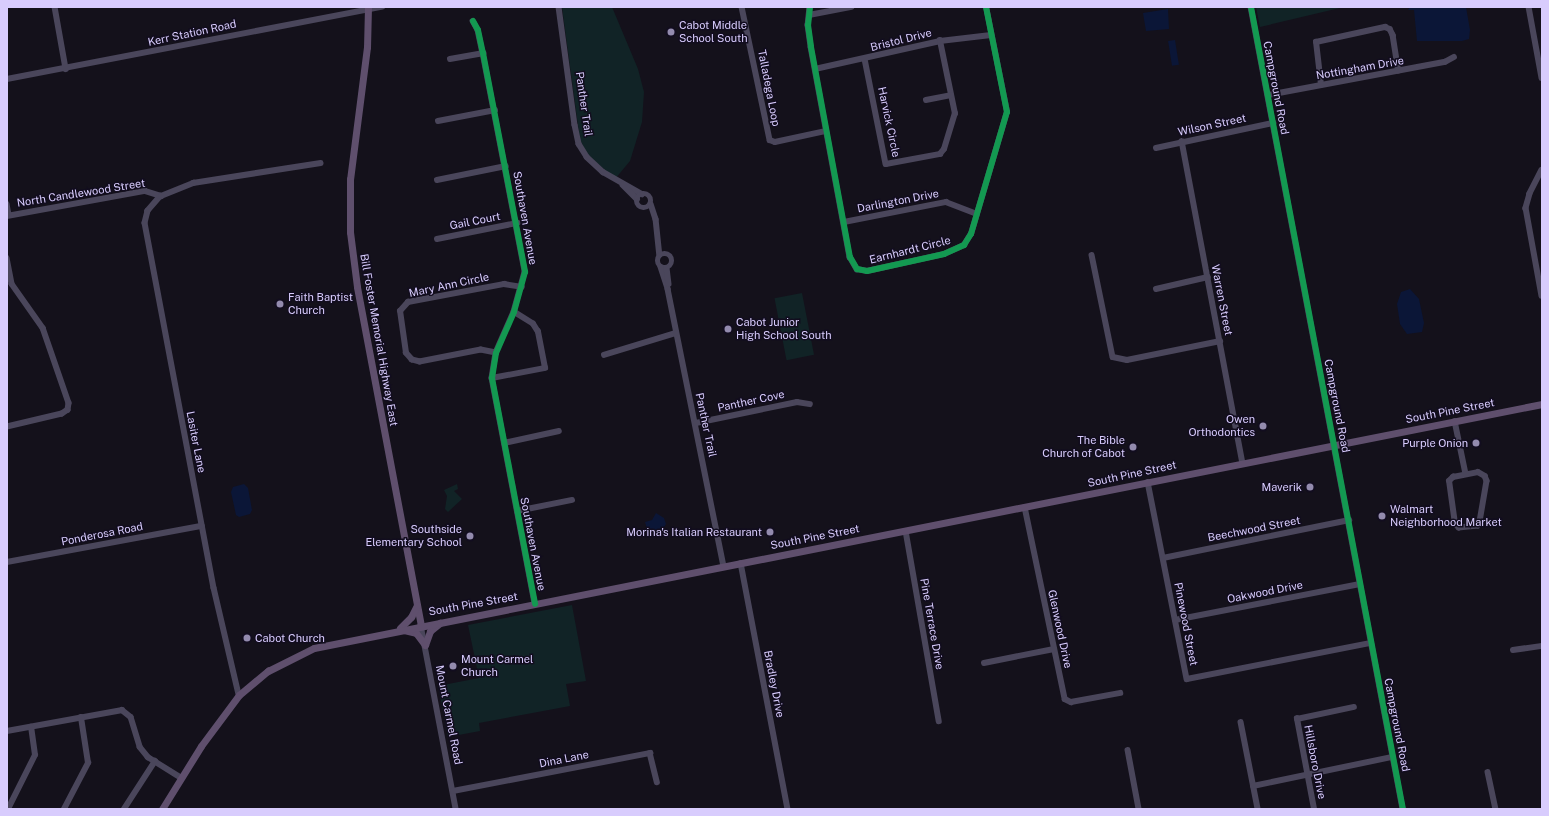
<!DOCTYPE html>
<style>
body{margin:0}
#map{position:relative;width:1549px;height:816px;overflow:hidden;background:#14111b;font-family:"Public Sans",sans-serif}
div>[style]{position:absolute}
.green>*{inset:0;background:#112326;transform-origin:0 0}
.water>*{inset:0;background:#0b1637;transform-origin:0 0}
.minor>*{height:5.5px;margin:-2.75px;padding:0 2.75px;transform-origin:2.75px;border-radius:2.75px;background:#4a465b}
.minor>.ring{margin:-2.75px;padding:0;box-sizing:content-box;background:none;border:5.5px solid #4a465b;border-radius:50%}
.major>*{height:7px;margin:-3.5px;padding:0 3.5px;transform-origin:3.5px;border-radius:3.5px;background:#5f4f6d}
.cycleway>*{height:6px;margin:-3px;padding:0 3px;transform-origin:3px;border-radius:3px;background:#139951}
.dots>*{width:11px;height:11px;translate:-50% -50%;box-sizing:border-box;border:2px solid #120d1f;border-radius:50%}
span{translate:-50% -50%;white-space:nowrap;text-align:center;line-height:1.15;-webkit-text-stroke:3px #120d1f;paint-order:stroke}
.poi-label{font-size:11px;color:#d8ccfd}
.left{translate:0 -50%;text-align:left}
.right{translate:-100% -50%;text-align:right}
.street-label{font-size:11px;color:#d8ccfd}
.frame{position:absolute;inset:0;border:8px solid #d8ccfd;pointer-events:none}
</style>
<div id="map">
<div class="green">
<div style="clip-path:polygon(562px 7px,612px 7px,638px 69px,644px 92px,642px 122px,630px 161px,615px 179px,587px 154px,580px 140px)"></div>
<div style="clip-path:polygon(1256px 7px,1344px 7px,1260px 27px)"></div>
<div style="left:802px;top:293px;width:63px;height:28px;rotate:79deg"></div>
<div style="clip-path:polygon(457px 484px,458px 489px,454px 491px,462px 499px,448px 512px,445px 509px,447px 496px,444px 490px)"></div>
<div style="clip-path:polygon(572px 605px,586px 681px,566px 684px,570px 706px,479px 723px,480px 731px,448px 737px,438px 686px,479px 678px,468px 625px)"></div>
</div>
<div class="water">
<div style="clip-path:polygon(1410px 7px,1466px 7px,1470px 30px,1469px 39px,1462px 41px,1417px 41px,1414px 10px,1408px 10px)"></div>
<div style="clip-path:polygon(1168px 9px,1169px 29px,1146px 31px,1143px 13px)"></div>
<div style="left:1175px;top:40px;width:25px;height:7px;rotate:81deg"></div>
<div style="clip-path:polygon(1410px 289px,1419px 299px,1424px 323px,1422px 332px,1407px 334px,1400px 324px,1397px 304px,1401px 292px)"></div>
<div style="clip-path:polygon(244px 484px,248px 488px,252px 510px,250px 514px,239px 517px,236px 515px,231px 492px,233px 487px)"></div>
<div style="clip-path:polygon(656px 513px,664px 518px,666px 524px,660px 533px,654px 534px,648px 532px,645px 522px,652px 520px)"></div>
</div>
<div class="minor">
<div style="left:55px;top:7px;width:63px;rotate:79.9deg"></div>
<div style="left:559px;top:7px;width:119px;rotate:82.3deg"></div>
<div style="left:575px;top:125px;width:19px;rotate:78deg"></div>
<div style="left:579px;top:144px;width:15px;rotate:58deg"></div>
<div style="left:587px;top:157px;width:22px;rotate:43deg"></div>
<div style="left:603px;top:172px;width:45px;rotate:29.4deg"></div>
<div style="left:742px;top:7px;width:136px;rotate:78.1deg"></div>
<div style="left:770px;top:140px;width:5px;rotate:22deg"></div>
<div style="left:775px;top:142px;width:52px;rotate:-12.2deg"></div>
<div style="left:810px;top:7px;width:18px;rotate:96deg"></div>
<div style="left:808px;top:25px;width:22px;rotate:82deg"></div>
<div style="left:811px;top:47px;width:214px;rotate:79.5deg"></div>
<div style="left:850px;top:257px;width:14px;rotate:60deg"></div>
<div style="left:857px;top:269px;width:10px;rotate:11deg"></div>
<div style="left:867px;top:271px;width:79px;rotate:-12.4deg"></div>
<div style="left:944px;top:254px;width:22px;rotate:-24deg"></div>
<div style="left:964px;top:245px;width:13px;rotate:-58deg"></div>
<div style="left:971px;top:234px;width:127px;rotate:-73.6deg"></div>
<div style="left:1007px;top:112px;width:107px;rotate:-101.3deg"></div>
<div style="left:1251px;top:7px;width:816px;rotate:79.27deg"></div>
<div style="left:1529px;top:7px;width:72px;rotate:79.6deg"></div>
<div style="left:809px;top:15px;width:43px;rotate:-10.8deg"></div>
<div style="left:473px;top:21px;width:10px;rotate:61deg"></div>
<div style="left:478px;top:30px;width:24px;rotate:78deg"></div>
<div style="left:483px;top:53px;width:223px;rotate:79.1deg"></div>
<div style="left:525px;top:272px;width:41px;rotate:105.4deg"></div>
<div style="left:514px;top:312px;width:45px;rotate:113.7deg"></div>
<div style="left:496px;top:353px;width:25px;rotate:99deg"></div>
<div style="left:492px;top:378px;width:230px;rotate:79.2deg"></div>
<div style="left:450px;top:59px;width:34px;rotate:-10deg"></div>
<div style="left:865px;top:59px;width:107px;rotate:78.7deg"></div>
<div style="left:886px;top:164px;width:55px;rotate:-10.5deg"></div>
<div style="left:940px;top:154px;width:6px;rotate:-51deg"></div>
<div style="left:944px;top:149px;width:37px;rotate:-73deg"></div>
<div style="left:955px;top:114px;width:75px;rotate:-101.6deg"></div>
<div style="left:815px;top:69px;width:128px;rotate:-12.6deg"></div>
<div style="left:940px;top:41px;width:51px;rotate:-6.7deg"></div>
<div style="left:7px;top:79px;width:382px;rotate:-10.9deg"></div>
<div style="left:1321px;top:85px;width:43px;rotate:-96.6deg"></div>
<div style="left:1316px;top:42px;width:71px;rotate:-12.3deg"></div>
<div style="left:1385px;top:27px;width:5px;rotate:22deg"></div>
<div style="left:1390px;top:29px;width:7px;rotate:63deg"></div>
<div style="left:1393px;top:35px;width:36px;rotate:81deg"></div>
<div style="left:1268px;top:95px;width:180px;rotate:-10.6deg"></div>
<div style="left:1445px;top:62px;width:10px;rotate:-29deg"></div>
<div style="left:926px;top:100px;width:25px;rotate:-11deg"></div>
<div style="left:438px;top:121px;width:58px;rotate:-10.9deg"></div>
<div style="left:1182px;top:141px;width:328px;rotate:79.3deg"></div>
<div style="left:1156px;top:148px;width:120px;rotate:-12.1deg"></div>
<div style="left:1542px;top:170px;width:27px;rotate:117deg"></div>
<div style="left:1530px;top:194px;width:15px;rotate:106deg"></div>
<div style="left:1526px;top:208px;width:89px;rotate:79.7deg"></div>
<div style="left:437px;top:180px;width:70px;rotate:-11.5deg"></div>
<div style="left:623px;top:185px;width:20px;rotate:45deg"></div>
<div class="ring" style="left:637px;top:194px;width:8.5px;height:8.5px"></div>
<div style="left:161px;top:196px;width:20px;rotate:131deg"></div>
<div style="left:148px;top:211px;width:12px;rotate:104deg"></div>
<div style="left:145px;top:223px;width:371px;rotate:79.3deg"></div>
<div style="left:214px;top:588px;width:110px;rotate:76.8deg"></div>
<div style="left:7px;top:204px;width:11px;rotate:80deg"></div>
<div style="left:651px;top:204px;width:16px;rotate:72deg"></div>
<div style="left:656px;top:219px;width:36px;rotate:84deg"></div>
<div style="left:7px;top:216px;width:140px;rotate:-10.3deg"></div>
<div style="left:145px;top:191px;width:17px;rotate:17deg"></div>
<div style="left:161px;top:196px;width:35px;rotate:-22deg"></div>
<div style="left:193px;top:183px;width:129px;rotate:-8.9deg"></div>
<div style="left:844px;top:222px;width:104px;rotate:-11.1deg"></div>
<div style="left:946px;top:202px;width:33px;rotate:21deg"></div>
<div style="left:437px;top:239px;width:82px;rotate:-11.3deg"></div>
<div class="ring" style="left:658px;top:254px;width:8.5px;height:8.5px"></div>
<div style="left:1092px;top:255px;width:104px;rotate:78.4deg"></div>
<div style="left:1113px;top:357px;width:14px;rotate:12deg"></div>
<div style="left:1127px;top:360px;width:95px;rotate:-11.5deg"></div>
<div style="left:7px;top:258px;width:26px;rotate:79deg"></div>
<div style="left:12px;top:284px;width:54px;rotate:54.8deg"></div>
<div style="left:43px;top:328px;width:79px;rotate:70.9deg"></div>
<div style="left:69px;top:403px;width:7px;rotate:98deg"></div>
<div style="left:68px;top:410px;width:7px;rotate:146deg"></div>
<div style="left:62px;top:414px;width:57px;rotate:166.7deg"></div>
<div style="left:661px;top:267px;width:23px;rotate:72deg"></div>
<div style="left:668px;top:289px;width:283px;rotate:78.6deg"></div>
<div style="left:667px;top:268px;width:16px;rotate:83deg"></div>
<div style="left:1156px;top:289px;width:53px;rotate:-13deg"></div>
<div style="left:496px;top:353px;width:15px;rotate:-169deg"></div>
<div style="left:481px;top:350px;width:62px;rotate:168.9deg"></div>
<div style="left:420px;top:362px;width:8px;rotate:-166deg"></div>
<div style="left:412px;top:360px;width:9px;rotate:-131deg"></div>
<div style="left:406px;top:353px;width:42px;rotate:-98.1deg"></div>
<div style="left:400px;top:311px;width:12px;rotate:-48deg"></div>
<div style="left:408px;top:302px;width:98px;rotate:-10.6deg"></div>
<div style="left:504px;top:284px;width:18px;rotate:9deg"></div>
<div style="left:604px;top:355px;width:75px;rotate:-17deg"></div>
<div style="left:492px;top:378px;width:54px;rotate:-10.7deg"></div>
<div style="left:545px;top:368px;width:37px;rotate:-101deg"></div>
<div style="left:538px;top:332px;width:9px;rotate:-122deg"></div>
<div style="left:533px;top:324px;width:22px;rotate:-148deg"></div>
<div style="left:1455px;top:421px;width:54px;rotate:78.3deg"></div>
<div style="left:696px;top:423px;width:103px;rotate:-11.7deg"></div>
<div style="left:797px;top:402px;width:13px;rotate:9deg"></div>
<div style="left:504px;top:443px;width:56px;rotate:-12.3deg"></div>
<div style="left:1478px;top:472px;width:8px;rotate:30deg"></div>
<div style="left:1485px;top:476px;width:5px;rotate:68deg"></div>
<div style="left:1487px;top:481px;width:42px;rotate:99.7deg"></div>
<div style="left:1480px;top:522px;width:4px;rotate:117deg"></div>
<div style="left:1478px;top:526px;width:19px;rotate:174deg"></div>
<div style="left:1459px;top:528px;width:6px;rotate:-135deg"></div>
<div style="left:1455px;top:524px;width:43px;rotate:-97.9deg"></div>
<div style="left:1449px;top:481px;width:6px;rotate:-45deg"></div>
<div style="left:1453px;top:477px;width:25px;rotate:-11deg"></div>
<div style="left:1148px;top:482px;width:201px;rotate:78.8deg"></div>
<div style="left:1187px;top:679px;width:187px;rotate:-11.1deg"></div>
<div style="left:1025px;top:507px;width:196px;rotate:78.2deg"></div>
<div style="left:1065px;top:699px;width:7px;rotate:27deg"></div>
<div style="left:1071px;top:702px;width:50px;rotate:-10.4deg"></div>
<div style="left:517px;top:511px;width:56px;rotate:-11.3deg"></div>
<div style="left:906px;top:531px;width:193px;rotate:80.1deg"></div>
<div style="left:1163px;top:558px;width:190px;rotate:-11.5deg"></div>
<div style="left:7px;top:562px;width:198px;rotate:-10.5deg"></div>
<div style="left:741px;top:563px;width:250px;rotate:79.2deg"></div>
<div style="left:1175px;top:620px;width:188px;rotate:-11deg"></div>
<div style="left:421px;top:625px;width:187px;rotate:79.2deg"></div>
<div style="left:1513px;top:650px;width:29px;rotate:-8deg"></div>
<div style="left:984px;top:663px;width:71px;rotate:-11.3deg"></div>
<div style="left:1241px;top:722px;width:89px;rotate:78.9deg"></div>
<div style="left:7px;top:731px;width:117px;rotate:-10.3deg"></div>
<div style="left:122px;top:710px;width:11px;rotate:38deg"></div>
<div style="left:131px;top:717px;width:31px;rotate:73deg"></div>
<div style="left:140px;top:747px;width:13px;rotate:51deg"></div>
<div style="left:148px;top:757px;width:39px;rotate:32deg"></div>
<div style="left:1128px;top:750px;width:60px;rotate:79.4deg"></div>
<div style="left:1488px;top:772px;width:38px;rotate:78deg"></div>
<div style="left:1253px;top:786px;width:142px;rotate:-11.8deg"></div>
<div style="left:453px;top:791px;width:201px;rotate:-10.9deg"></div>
<div style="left:650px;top:753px;width:30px;rotate:76deg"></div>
<div style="left:8px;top:809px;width:60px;rotate:-63.4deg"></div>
<div style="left:35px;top:755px;width:28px;rotate:-98deg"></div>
<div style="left:64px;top:809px;width:52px;rotate:-62.4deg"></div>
<div style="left:88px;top:763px;width:46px;rotate:-98.8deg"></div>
<div style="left:124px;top:809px;width:57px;rotate:-57.1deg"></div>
<div style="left:1314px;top:809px;width:92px;rotate:-100.7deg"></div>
<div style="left:1297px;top:719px;width:58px;rotate:-11.9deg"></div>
</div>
<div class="major">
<div style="left:368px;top:7px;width:40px;rotate:91.4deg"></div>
<div style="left:367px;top:47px;width:133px;rotate:97.3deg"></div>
<div style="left:350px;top:179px;width:53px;rotate:90deg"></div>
<div style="left:350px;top:232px;width:55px;rotate:82.7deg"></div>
<div style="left:357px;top:287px;width:344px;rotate:79.3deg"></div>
<div style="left:400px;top:628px;width:16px;rotate:-45deg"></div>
<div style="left:411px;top:617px;width:13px;rotate:-63deg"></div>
<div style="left:404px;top:630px;width:12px;rotate:14deg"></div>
<div style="left:416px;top:633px;width:15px;rotate:53deg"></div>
<div style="left:425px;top:645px;width:15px;rotate:-70deg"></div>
<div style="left:430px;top:631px;width:13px;rotate:-39deg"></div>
<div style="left:162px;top:809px;width:74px;rotate:-58.2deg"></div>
<div style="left:201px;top:746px;width:64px;rotate:-53.3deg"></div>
<div style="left:239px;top:695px;width:38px;rotate:-40deg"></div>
<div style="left:268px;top:671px;width:51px;rotate:-26.6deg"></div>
<div style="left:314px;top:648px;width:1252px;rotate:-11.24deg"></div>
</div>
<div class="cycleway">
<div style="left:810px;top:7px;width:18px;rotate:96deg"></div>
<div style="left:808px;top:25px;width:22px;rotate:82deg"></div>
<div style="left:811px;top:47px;width:214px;rotate:79.5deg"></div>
<div style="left:850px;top:257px;width:14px;rotate:60deg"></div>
<div style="left:857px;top:269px;width:10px;rotate:11deg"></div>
<div style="left:867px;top:271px;width:79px;rotate:-12.4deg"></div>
<div style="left:944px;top:254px;width:22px;rotate:-24deg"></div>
<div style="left:964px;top:245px;width:13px;rotate:-58deg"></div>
<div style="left:971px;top:234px;width:127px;rotate:-73.6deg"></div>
<div style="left:1007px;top:112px;width:107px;rotate:-101.3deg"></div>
<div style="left:1251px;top:7px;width:816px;rotate:79.27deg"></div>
<div style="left:473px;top:21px;width:10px;rotate:61deg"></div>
<div style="left:478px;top:30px;width:24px;rotate:78deg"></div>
<div style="left:483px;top:53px;width:223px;rotate:79.1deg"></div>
<div style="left:525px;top:272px;width:41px;rotate:105.4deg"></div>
<div style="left:514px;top:312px;width:45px;rotate:113.7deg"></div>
<div style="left:496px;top:353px;width:25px;rotate:99deg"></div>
<div style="left:492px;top:378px;width:230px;rotate:79.2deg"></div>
</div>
<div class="dots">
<div style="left:671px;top:32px;background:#938bae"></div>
<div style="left:280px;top:304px;background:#938bae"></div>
<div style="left:728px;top:329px;background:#938bae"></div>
<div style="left:1263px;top:426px;background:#938bae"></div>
<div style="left:1476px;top:443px;background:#938bae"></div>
<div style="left:1133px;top:447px;background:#938bae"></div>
<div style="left:1310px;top:487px;background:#938bae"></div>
<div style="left:1382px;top:516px;background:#938bae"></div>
<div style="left:770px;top:532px;background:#938bae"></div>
<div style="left:470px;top:536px;background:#938bae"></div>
<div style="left:247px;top:638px;background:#938bae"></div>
<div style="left:453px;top:666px;background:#938bae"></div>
</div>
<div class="poi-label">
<span class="left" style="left:679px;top:32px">Cabot Middle<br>School South</span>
<span class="left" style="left:288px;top:304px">Faith Baptist<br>Church</span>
<span class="left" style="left:736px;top:329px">Cabot Junior<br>High School South</span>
<span class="right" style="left:1255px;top:426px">Owen<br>Orthodontics</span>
<span class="right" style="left:1125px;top:447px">The Bible<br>Church of Cabot</span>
<span class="right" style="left:1468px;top:443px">Purple Onion</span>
<span class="right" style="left:1302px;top:487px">Maverik</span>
<span class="left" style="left:1390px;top:516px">Walmart<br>Neighborhood Market</span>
<span class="right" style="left:462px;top:536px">Southside<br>Elementary School</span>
<span class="right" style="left:762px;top:532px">Morina's Italian Restaurant</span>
<span class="left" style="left:255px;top:638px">Cabot Church</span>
<span class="left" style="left:461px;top:666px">Mount Carmel<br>Church</span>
</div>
<div class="street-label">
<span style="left:192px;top:33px;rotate:-12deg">Kerr Station Road</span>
<span style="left:901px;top:40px;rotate:-14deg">Bristol Drive</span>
<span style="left:1360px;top:68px;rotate:-10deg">Nottingham Drive</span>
<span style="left:769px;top:88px;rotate:79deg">Talladega Loop</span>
<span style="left:1276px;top:88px;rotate:79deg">Campground Road</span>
<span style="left:584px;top:104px;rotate:82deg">Panther Trail</span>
<span style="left:889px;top:122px;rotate:78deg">Harvick Circle</span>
<span style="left:1212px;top:125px;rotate:-12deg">Wilson Street</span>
<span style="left:81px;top:193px;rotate:-9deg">North Candlewood Street</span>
<span style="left:898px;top:201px;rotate:-11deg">Darlington Drive</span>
<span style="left:525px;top:218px;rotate:80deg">Southaven Avenue</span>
<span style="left:475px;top:221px;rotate:-11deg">Gail Court</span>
<span style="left:910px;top:250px;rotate:-14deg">Earnhardt Circle</span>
<span style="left:449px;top:285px;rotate:-12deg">Mary Ann Circle</span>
<span style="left:1222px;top:300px;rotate:79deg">Warren Street</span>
<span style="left:379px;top:340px;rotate:80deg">Bill Foster Memorial Highway East</span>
<span style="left:751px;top:401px;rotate:-12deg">Panther Cove</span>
<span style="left:1337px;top:406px;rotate:79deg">Campground Road</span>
<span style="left:1450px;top:411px;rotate:-11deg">South Pine Street</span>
<span style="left:706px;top:425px;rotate:78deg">Panther Trail</span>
<span style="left:196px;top:442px;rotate:79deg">Lasiter Lane</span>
<span style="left:1132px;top:474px;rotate:-12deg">South Pine Street</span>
<span style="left:1254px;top:529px;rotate:-11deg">Beechwood Street</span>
<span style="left:102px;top:534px;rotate:-11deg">Ponderosa Road</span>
<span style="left:815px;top:537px;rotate:-11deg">South Pine Street</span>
<span style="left:533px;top:544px;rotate:79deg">Southaven Avenue</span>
<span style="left:1265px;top:592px;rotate:-11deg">Oakwood Drive</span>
<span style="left:473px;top:604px;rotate:-10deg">South Pine Street</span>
<span style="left:932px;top:624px;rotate:80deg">Pine Terrace Drive</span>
<span style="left:1186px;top:624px;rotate:79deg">Pinewood Street</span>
<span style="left:1060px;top:629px;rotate:78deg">Glenwood Drive</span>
<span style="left:774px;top:684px;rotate:79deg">Bradley Drive</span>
<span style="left:449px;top:715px;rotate:79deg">Mount Carmel Road</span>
<span style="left:1397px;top:725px;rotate:79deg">Campground Road</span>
<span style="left:564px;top:759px;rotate:-11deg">Dina Lane</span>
<span style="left:1315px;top:762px;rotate:79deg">Hillsboro Drive</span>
</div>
<div class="frame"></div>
</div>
